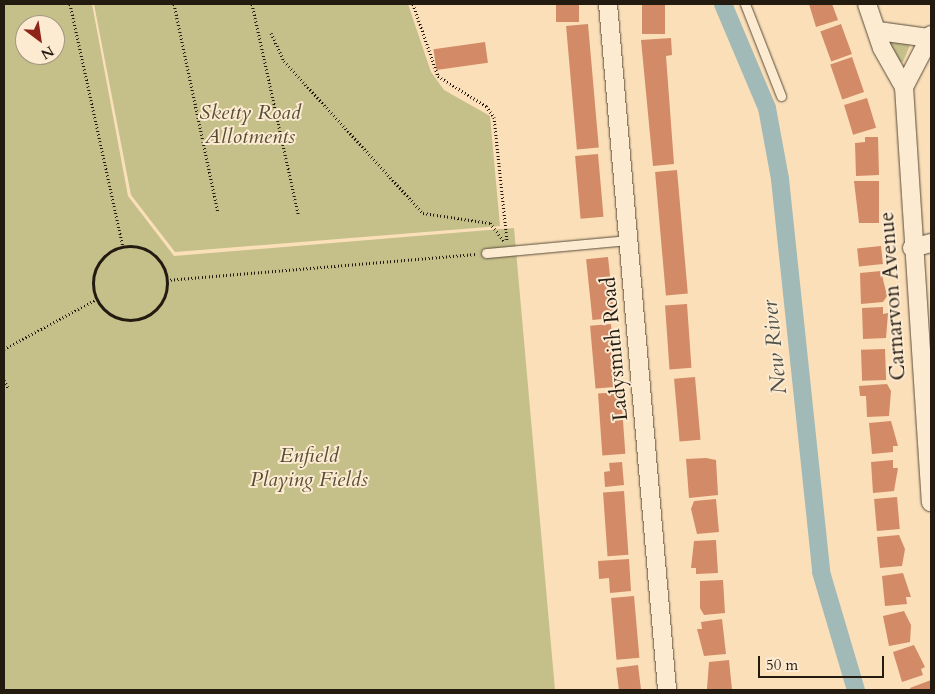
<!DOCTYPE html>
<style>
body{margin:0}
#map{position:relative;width:935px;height:694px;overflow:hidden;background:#fadfb8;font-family:Cardo,serif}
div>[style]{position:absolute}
.green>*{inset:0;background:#c5c08a}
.canal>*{height:18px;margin:-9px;padding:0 9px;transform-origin:9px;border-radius:9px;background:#a1bab7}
.building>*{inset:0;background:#d38a66;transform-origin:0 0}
.path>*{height:3px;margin-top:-1.5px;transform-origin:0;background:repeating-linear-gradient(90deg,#231a10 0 1px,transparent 0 3.5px)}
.path>.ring{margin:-1.5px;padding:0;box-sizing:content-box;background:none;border:3px solid #231a10;border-radius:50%}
.roads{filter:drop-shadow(0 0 1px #594b3a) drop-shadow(0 0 1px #594b3a)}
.lane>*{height:9px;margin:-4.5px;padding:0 4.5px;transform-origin:4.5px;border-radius:4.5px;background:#fcead1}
.street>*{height:18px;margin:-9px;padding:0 9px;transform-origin:9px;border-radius:9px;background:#fcead1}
span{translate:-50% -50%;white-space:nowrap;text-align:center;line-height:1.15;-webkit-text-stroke:4px #fcead1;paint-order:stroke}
.park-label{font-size:21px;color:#544c35;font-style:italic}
.street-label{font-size:21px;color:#231a10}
.water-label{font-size:22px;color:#4f524a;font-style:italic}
.frame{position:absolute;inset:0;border:5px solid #231a10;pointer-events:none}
.north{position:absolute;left:15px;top:15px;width:50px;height:50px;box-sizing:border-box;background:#fcead1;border:1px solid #a59784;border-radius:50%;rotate:149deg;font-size:14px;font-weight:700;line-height:20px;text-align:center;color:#231a10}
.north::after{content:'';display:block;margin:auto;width:18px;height:22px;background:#8f2418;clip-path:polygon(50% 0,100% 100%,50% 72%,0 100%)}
.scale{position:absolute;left:758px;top:656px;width:126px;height:22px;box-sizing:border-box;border:2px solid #231a10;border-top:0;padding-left:6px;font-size:15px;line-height:18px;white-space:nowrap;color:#231a10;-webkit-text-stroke:4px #fcead1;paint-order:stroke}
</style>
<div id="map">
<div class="green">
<div style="clip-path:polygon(evenodd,4px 4px,92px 4px,128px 196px,174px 256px,514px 228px,555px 690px,4px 690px,4px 4px,25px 25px,55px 25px,55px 55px,25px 55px,25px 25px)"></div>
<div style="clip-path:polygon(94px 4px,408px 4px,431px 72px,444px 90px,490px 116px,500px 226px,175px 252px,131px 195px)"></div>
<div style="clip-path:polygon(891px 41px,910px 45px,903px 62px,899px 63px,888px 45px)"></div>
</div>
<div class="canal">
<div style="left:723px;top:4px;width:113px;rotate:67.1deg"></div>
<div style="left:767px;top:108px;width:72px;rotate:79.6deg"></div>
<div style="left:780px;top:179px;width:395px;rotate:84deg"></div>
<div style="left:821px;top:572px;width:123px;rotate:73.5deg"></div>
</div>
<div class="building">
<div style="left:556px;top:4px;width:23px;height:18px"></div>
<div style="left:642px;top:4px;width:23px;height:30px"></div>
<div style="clip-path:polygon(809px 4px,832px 4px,838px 20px,816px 27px)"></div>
<div style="left:588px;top:24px;width:124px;height:22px;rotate:85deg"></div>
<div style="left:841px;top:24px;width:32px;height:22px;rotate:70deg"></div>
<div style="clip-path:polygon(671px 38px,672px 55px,666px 56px,674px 164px,653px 166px,641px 40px)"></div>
<div style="left:485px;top:42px;width:21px;height:52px;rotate:82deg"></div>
<div style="left:852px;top:57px;width:37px;height:23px;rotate:71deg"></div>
<div style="left:867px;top:98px;width:31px;height:24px;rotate:73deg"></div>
<div style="clip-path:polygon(865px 137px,878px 137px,879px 175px,856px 176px,855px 143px,865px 142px)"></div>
<div style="left:598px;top:154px;width:63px;height:23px;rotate:85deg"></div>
<div style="left:677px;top:170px;width:124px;height:22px;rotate:85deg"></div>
<div style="clip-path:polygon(854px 181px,879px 181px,879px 223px,859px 223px)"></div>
<div style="left:881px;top:246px;width:18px;height:24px;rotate:84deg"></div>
<div style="left:608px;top:257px;width:61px;height:22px;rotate:84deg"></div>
<div style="clip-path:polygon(881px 271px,887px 296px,883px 302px,861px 304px,860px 273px)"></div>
<div style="left:687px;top:304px;width:64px;height:22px;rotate:86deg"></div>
<div style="clip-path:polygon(883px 307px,883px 314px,888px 313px,886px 338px,863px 339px,862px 308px)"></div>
<div style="left:611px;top:324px;width:63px;height:21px;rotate:85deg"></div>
<div style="left:885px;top:349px;width:31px;height:24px;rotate:88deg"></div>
<div style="left:695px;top:377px;width:63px;height:21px;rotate:85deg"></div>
<div style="clip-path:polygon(887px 384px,891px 391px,889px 416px,867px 417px,866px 396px,860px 396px,859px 386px)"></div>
<div style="left:621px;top:392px;width:62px;height:23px;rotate:86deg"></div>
<div style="clip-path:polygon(891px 421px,898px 446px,893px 446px,893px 452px,872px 454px,869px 423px)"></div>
<div style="clip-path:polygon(706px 458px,716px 460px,718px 495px,689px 498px,686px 459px)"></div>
<div style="clip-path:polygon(893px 460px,893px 468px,898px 468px,894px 491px,873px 493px,871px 462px)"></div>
<div style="clip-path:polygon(622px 462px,624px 485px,605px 487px,604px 472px,610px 471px,609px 463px)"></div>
<div style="left:624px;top:491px;width:64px;height:21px;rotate:86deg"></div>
<div style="left:897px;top:497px;width:32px;height:23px;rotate:85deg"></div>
<div style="clip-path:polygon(716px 499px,719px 532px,697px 534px,691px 509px,694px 501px)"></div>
<div style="clip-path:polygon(899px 535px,905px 549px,902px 566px,880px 568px,877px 537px)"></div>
<div style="clip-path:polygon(716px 540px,718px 573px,696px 574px,696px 568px,691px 568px,694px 541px)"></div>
<div style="clip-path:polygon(629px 559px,631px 591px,610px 593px,609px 578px,599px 579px,598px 561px)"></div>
<div style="clip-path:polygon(903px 573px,911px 597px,906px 597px,907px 604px,885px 606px,882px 576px)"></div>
<div style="clip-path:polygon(723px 580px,725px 613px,704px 615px,700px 608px,700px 581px)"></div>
<div style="left:634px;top:596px;width:62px;height:23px;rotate:85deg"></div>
<div style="clip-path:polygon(904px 611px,911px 625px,910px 642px,889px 646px,883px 616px)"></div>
<div style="clip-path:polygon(722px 619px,726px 654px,704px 656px,697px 629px,702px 629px,701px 622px)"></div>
<div style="clip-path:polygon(914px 645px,925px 667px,921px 669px,923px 675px,902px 682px,893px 652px)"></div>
<div style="clip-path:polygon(729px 660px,732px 690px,707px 689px,709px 662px)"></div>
<div style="left:638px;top:665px;width:25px;height:22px;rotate:83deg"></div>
<div style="clip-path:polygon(931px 680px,931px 690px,911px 690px,910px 688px)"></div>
</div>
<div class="path">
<div style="left:70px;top:4px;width:249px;rotate:77.7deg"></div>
<div style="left:174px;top:4px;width:213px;rotate:78.1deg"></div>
<div style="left:252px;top:4px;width:215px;rotate:77.6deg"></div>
<div style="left:413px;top:4px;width:76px;rotate:70.9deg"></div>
<div style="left:438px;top:76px;width:57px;rotate:32deg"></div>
<div style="left:486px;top:106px;width:14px;rotate:54deg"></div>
<div style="left:494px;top:117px;width:124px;rotate:84deg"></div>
<div style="left:271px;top:33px;width:31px;rotate:65deg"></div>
<div style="left:284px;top:61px;width:206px;rotate:47.6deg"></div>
<div style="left:423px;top:213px;width:68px;rotate:8.5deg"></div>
<div style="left:490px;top:223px;width:23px;rotate:52deg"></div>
<div class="ring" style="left:93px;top:246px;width:71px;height:71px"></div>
<div style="left:167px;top:280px;width:310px;rotate:-4.8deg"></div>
<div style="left:4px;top:349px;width:106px;rotate:-28.3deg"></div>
<div style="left:4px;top:380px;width:9px;rotate:63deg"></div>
</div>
<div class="roads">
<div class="lane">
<div style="left:745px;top:4px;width:99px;rotate:68.6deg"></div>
<div style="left:486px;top:253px;width:144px;rotate:-5.2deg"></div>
</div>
<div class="street">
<div style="left:608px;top:4px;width:689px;rotate:85.08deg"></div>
<div style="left:867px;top:4px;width:46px;rotate:71.2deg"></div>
<div style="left:882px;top:48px;width:45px;rotate:60.6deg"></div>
<div style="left:878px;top:31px;width:51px;rotate:7.8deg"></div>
<div style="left:931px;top:35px;width:59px;rotate:117.4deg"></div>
<div style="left:904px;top:87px;width:416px;rotate:86.3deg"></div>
<div style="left:912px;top:248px;width:20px;rotate:-15deg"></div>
</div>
</div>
<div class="park-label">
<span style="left:250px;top:125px">Sketty Road<br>Allotments</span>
<span style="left:309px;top:468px">Enfield<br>Playing Fields</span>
</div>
<div class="street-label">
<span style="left:893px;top:296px;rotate:-94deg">Carnarvon Avenue</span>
<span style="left:615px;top:349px;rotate:-95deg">Ladysmith Road</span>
</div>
<div class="water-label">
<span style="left:775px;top:347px;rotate:-96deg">New River</span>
</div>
<div class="frame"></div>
<div class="north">N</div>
<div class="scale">50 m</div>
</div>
